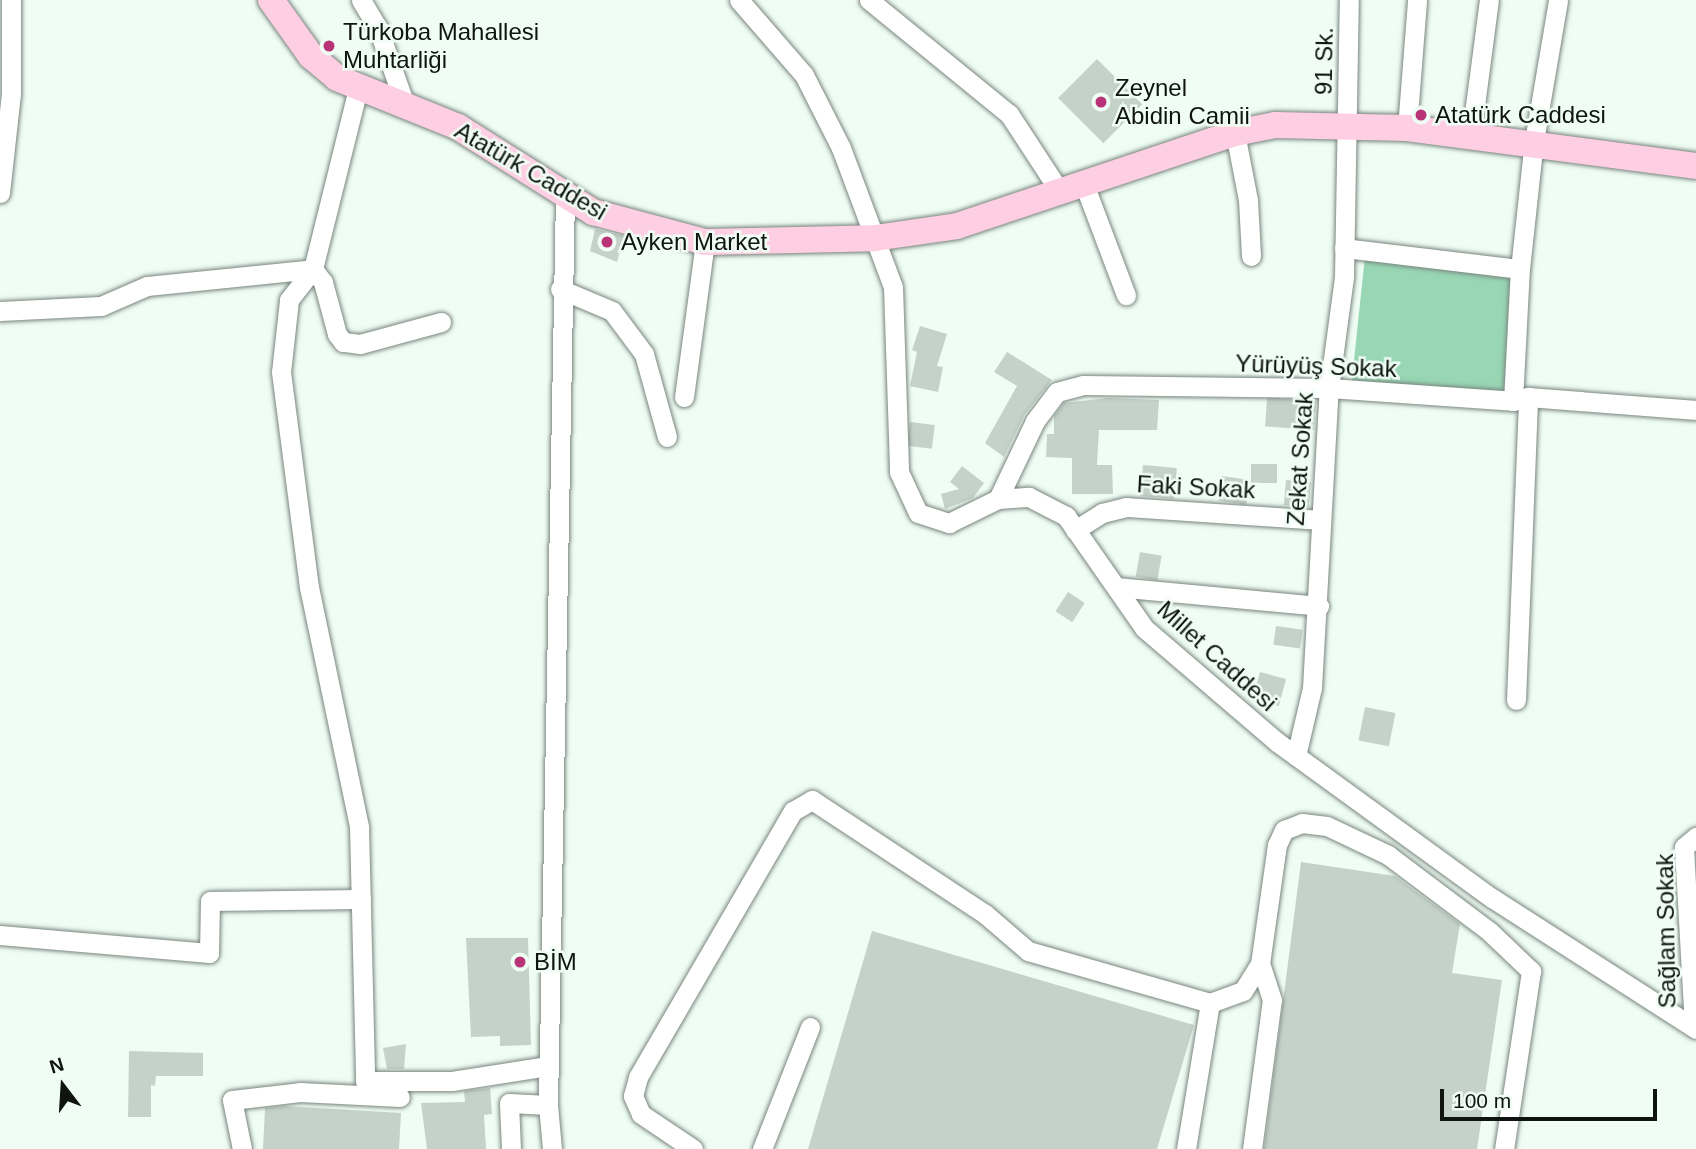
<!DOCTYPE html>
<meta charset="utf-8">
<style>
body{margin:0}
#map{position:relative;width:1696px;height:1149px;overflow:hidden;background:#effdf5;font-family:Helvetica,sans-serif}
div>[style]{position:absolute}
.green>*{inset:0;background:#98d6b4;transform-origin:0 0}
.building>*{inset:0;background:#c5d2ca;transform-origin:0 0}
.roads{filter:drop-shadow(0 0 2px #79857e) drop-shadow(0 0 2px #79857e)}
.minor>*{height:19px;margin:-9.5px;padding:0 9.5px;transform-origin:9.5px;border-radius:9.5px;background:#fff}
.major>*{height:26px;margin:-13px;padding:0 13px;transform-origin:13px;border-radius:13px;background:#fecee2}
.dots>*{width:19px;height:19px;translate:-50% -50%;box-sizing:border-box;border:4px solid #effdf5;border-radius:50%}
span{translate:-50% -50%;white-space:nowrap;text-align:center;line-height:1.15;-webkit-text-stroke:5px #effdf5;paint-order:stroke}
.poi-label{font-size:24px;color:#0f1411}
.left{translate:0 -50%;text-align:left}
.street-label{font-size:24px;color:#0f1411}
.north{position:absolute;left:28px;top:1051px;width:70px;height:70px;-webkit-text-stroke:5px #effdf5;paint-order:stroke;rotate:343deg;font-size:19px;font-weight:700;line-height:28px;text-align:center;color:#0f1411}
.north::after{content:'';display:block;margin:auto;width:24px;height:32px;background:#0f1411;clip-path:polygon(50% 0,100% 100%,50% 72%,0 100%)}
.scale{position:absolute;left:1440px;top:1089px;width:217px;height:32px;box-sizing:border-box;border:4px solid #0f1411;border-top:0;padding-left:9px;font-size:21px;line-height:24px;white-space:nowrap;color:#0f1411;-webkit-text-stroke:5px #effdf5;paint-order:stroke}
</style>
<div id="map">
<div class="green">
<div style="left:1365px;top:256px;width:153px;height:127px;rotate:6deg"></div>
</div>
<div class="building">
<div style="left:1097px;top:59px;width:64px;height:55px;rotate:45deg"></div>
<div style="clip-path:polygon(595px 229px,624px 236px,617px 262px,590px 251px)"></div>
<div style="clip-path:polygon(920px 326px,947px 334px,937px 366px,943px 367px,938px 392px,910px 386px,917px 352px,912px 350px)"></div>
<div style="clip-path:polygon(1007px 352px,1052px 380px,1025px 414px,1004px 457px,985px 443px,1017px 386px,994px 372px)"></div>
<div style="clip-path:polygon(1108px 398px,1159px 400px,1157px 430px,1099px 430px,1097px 465px,1112px 465px,1113px 494px,1072px 494px,1072px 458px,1046px 457px,1047px 434px,1054px 434px,1054px 416px,1064px 403px)"></div>
<div style="left:1316px;top:401px;width:29px;height:49px;rotate:94deg"></div>
<div style="left:910px;top:422px;width:25px;height:24px;rotate:7deg"></div>
<div style="left:1277px;top:464px;width:19px;height:26px;rotate:90deg"></div>
<div style="left:1143px;top:465px;width:34px;height:31px;rotate:5deg"></div>
<div style="clip-path:polygon(962px 466px,984px 483px,973px 498px,945px 509px,941px 494px,959px 489px,950px 482px)"></div>
<div style="left:1222px;top:476px;width:28px;height:25px;rotate:8deg"></div>
<div style="left:1286px;top:480px;width:25px;height:25px;rotate:5deg"></div>
<div style="left:1140px;top:552px;width:22px;height:25px;rotate:10deg"></div>
<div style="left:1068px;top:592px;width:20px;height:23px;rotate:33deg"></div>
<div style="left:1276px;top:626px;width:27px;height:19px;rotate:8deg"></div>
<div style="left:1260px;top:672px;width:27px;height:28px;rotate:15deg"></div>
<div style="left:1365px;top:707px;width:31px;height:34px;rotate:11deg"></div>
<div style="clip-path:polygon(1301px 862px,1395px 876px,1460px 924px,1452px 973px,1502px 980px,1477px 1149px,1264px 1149px)"></div>
<div style="clip-path:polygon(872px 931px,1194px 1025px,1157px 1149px,808px 1149px)"></div>
<div style="clip-path:polygon(466px 938px,528px 938px,531px 1045px,500px 1046px,500px 1036px,471px 1037px)"></div>
<div style="clip-path:polygon(406px 1044px,404px 1069px,387px 1069px,383px 1048px)"></div>
<div style="clip-path:polygon(129px 1051px,203px 1053px,203px 1076px,156px 1076px,155px 1086px,151px 1085px,151px 1117px,128px 1117px)"></div>
<div style="clip-path:polygon(490px 1088px,492px 1114px,484px 1115px,486px 1149px,427px 1149px,421px 1103px,465px 1102px,464px 1091px)"></div>
<div style="clip-path:polygon(284px 1106px,401px 1113px,399px 1149px,263px 1149px,265px 1108px)"></div>
</div>
<div class="roads">
<div class="minor">
<div style="left:361px;top:0;width:33px;rotate:59deg"></div>
<div style="left:378px;top:28px;width:85px;rotate:70.7deg"></div>
<div style="left:739px;top:0;width:99px;rotate:49.1deg"></div>
<div style="left:804px;top:75px;width:82px;rotate:63.1deg"></div>
<div style="left:841px;top:148px;width:148px;rotate:69.5deg"></div>
<div style="left:893px;top:287px;width:185px;rotate:88.1deg"></div>
<div style="left:899px;top:472px;width:45px;rotate:65.1deg"></div>
<div style="left:918px;top:513px;width:33px;rotate:18deg"></div>
<div style="left:949px;top:523px;width:55px;rotate:-26.1deg"></div>
<div style="left:998px;top:499px;width:31px;rotate:-4deg"></div>
<div style="left:1029px;top:497px;width:42px;rotate:27.2deg"></div>
<div style="left:1066px;top:516px;width:136px;rotate:55.1deg"></div>
<div style="left:1144px;top:628px;width:175px;rotate:40.6deg"></div>
<div style="left:1277px;top:742px;width:266px;rotate:36deg"></div>
<div style="left:1492px;top:898px;width:242px;rotate:32.7deg"></div>
<div style="left:869px;top:0;width:181px;rotate:39.2deg"></div>
<div style="left:1009px;top:114px;width:93px;rotate:56.8deg"></div>
<div style="left:1407px;top:128px;width:128px;rotate:-85.5deg"></div>
<div style="left:1235px;top:133px;width:68px;rotate:79deg"></div>
<div style="left:1248px;top:200px;width:56px;rotate:86.9deg"></div>
<div style="left:1471px;top:136px;width:137px;rotate:-82.5deg"></div>
<div style="left:1084px;top:184px;width:119px;rotate:69.3deg"></div>
<div style="left:0;top:193px;width:100px;rotate:-83.7deg"></div>
<div style="left:11px;top:94px;width:94px;rotate:-90deg"></div>
<div style="left:1344px;top:248px;width:177px;rotate:6.8deg"></div>
<div style="left:560px;top:289px;width:56px;rotate:22.9deg"></div>
<div style="left:612px;top:311px;width:54px;rotate:53.3deg"></div>
<div style="left:644px;top:354px;width:86px;rotate:74.5deg"></div>
<div style="left:0;top:311px;width:101px;rotate:-2.8deg"></div>
<div style="left:101px;top:306px;width:50px;rotate:-23.5deg"></div>
<div style="left:147px;top:286px;width:167px;rotate:-5.8deg"></div>
<div style="left:313px;top:269px;width:187px;rotate:-76deg"></div>
<div style="left:441px;top:322px;width:84px;rotate:164.8deg"></div>
<div style="left:360px;top:344px;width:17px;rotate:-173deg"></div>
<div style="left:343px;top:342px;width:10px;rotate:-127deg"></div>
<div style="left:337px;top:334px;width:54px;rotate:-105.1deg"></div>
<div style="left:323px;top:282px;width:16px;rotate:-128deg"></div>
<div style="left:313px;top:269px;width:39px;rotate:128deg"></div>
<div style="left:289px;top:300px;width:72px;rotate:96.3deg"></div>
<div style="left:281px;top:372px;width:217px;rotate:82.6deg"></div>
<div style="left:309px;top:587px;width:245px;rotate:78.2deg"></div>
<div style="left:359px;top:827px;width:254px;rotate:88.6deg"></div>
<div style="left:365px;top:1081px;width:87px"></div>
<div style="left:452px;top:1081px;width:97px;rotate:-8.9deg"></div>
<div style="left:684px;top:397px;width:156px;rotate:-82.3deg"></div>
<div style="left:1513px;top:401px;width:132px;rotate:-87deg"></div>
<div style="left:1520px;top:269px;width:129px;rotate:-83.8deg"></div>
<div style="left:1534px;top:141px;width:143px;rotate:-80.3deg"></div>
<div style="left:998px;top:499px;width:86px;rotate:-64.6deg"></div>
<div style="left:1035px;top:421px;width:36px;rotate:-53deg"></div>
<div style="left:1057px;top:392px;width:27px;rotate:-15deg"></div>
<div style="left:1083px;top:385px;width:246px;rotate:0.7deg"></div>
<div style="left:1329px;top:388px;width:184px;rotate:4deg"></div>
<div style="left:1513px;top:401px;width:16px;rotate:-15deg"></div>
<div style="left:1528px;top:397px;width:169px;rotate:4.4deg"></div>
<div style="left:1075px;top:530px;width:32px;rotate:-32deg"></div>
<div style="left:1102px;top:513px;width:25px;rotate:-14deg"></div>
<div style="left:1126px;top:507px;width:194px;rotate:3.8deg"></div>
<div style="left:1116px;top:587px;width:204px;rotate:5.3deg"></div>
<div style="left:1516px;top:700px;width:303px;rotate:-87.7deg"></div>
<div style="left:1296px;top:756px;width:70px;rotate:-76.8deg"></div>
<div style="left:1312px;top:688px;width:300px;rotate:-86.8deg"></div>
<div style="left:1329px;top:388px;width:112px;rotate:-82.3deg"></div>
<div style="left:1344px;top:277px;width:277px;rotate:-89deg"></div>
<div style="left:0;top:935px;width:210px;rotate:4.9deg"></div>
<div style="left:209px;top:953px;width:52px;rotate:-88.9deg"></div>
<div style="left:210px;top:901px;width:151px;rotate:-0.8deg"></div>
<div style="left:1694px;top:1027px;width:180px;rotate:-93.2deg"></div>
<div style="left:1684px;top:847px;width:16px;rotate:-40deg"></div>
<div style="left:242px;top:1149px;width:50px;rotate:-101.5deg"></div>
<div style="left:232px;top:1100px;width:68px;rotate:-6.7deg"></div>
<div style="left:300px;top:1092px;width:100px;rotate:2.9deg"></div>
<div style="left:511px;top:1149px;width:46px;rotate:-92.5deg"></div>
<div style="left:509px;top:1103px;width:39px;rotate:3deg"></div>
<div style="left:552px;top:1149px;width:44px;rotate:-95.2deg"></div>
<div style="left:548px;top:1105px;width:912px;rotate:-88.93deg"></div>
<div style="left:693px;top:1149px;width:63px;rotate:-146.1deg"></div>
<div style="left:641px;top:1114px;width:20px;rotate:-114deg"></div>
<div style="left:633px;top:1096px;width:20px;rotate:-75deg"></div>
<div style="left:638px;top:1077px;width:308px;rotate:-59.8deg"></div>
<div style="left:793px;top:811px;width:22px;rotate:-30deg"></div>
<div style="left:812px;top:800px;width:207px;rotate:33.4deg"></div>
<div style="left:985px;top:914px;width:57px;rotate:40.7deg"></div>
<div style="left:1028px;top:951px;width:189px;rotate:15.9deg"></div>
<div style="left:1210px;top:1003px;width:35px;rotate:-20deg"></div>
<div style="left:1243px;top:991px;width:32px;rotate:-58deg"></div>
<div style="left:1260px;top:964px;width:120px;rotate:-81.9deg"></div>
<div style="left:1277px;top:845px;width:17px;rotate:-65deg"></div>
<div style="left:1284px;top:830px;width:19px;rotate:-21deg"></div>
<div style="left:1302px;top:823px;width:25px;rotate:7deg"></div>
<div style="left:1327px;top:826px;width:68px;rotate:25.4deg"></div>
<div style="left:1388px;top:855px;width:128px;rotate:37deg"></div>
<div style="left:1490px;top:932px;width:57px;rotate:43.6deg"></div>
<div style="left:1531px;top:971px;width:180px;rotate:98.6deg"></div>
<div style="left:762px;top:1149px;width:131px;rotate:-68.5deg"></div>
<div style="left:1186px;top:1149px;width:148px;rotate:-80.7deg"></div>
<div style="left:1252px;top:1149px;width:150px;rotate:-82.4deg"></div>
<div style="left:1272px;top:1000px;width:38px;rotate:-108deg"></div>
</div>
<div class="major">
<div style="left:271px;top:0;width:69px;rotate:54.5deg"></div>
<div style="left:311px;top:56px;width:34px;rotate:40deg"></div>
<div style="left:337px;top:78px;width:131px;rotate:22deg"></div>
<div style="left:458px;top:127px;width:160px;rotate:32.2deg"></div>
<div style="left:593px;top:212px;width:116px;rotate:15deg"></div>
<div style="left:705px;top:242px;width:170px;rotate:-1.3deg"></div>
<div style="left:875px;top:238px;width:83px;rotate:-8.3deg"></div>
<div style="left:957px;top:226px;width:293px;rotate:-18.5deg"></div>
<div style="left:1235px;top:133px;width:41px;rotate:-11.3deg"></div>
<div style="left:1275px;top:125px;width:132px;rotate:1.3deg"></div>
<div style="left:1407px;top:128px;width:291px;rotate:7.5deg"></div>
</div>
</div>
<div class="dots">
<div style="left:329px;top:46px;background:#b83377"></div>
<div style="left:1101px;top:102px;background:#b83377"></div>
<div style="left:1421px;top:115px;background:#b83377"></div>
<div style="left:607px;top:242px;background:#b83377"></div>
<div style="left:520px;top:962px;background:#b83377"></div>
</div>
<div class="poi-label">
<span class="left" style="left:343px;top:46px">Türkoba Mahallesi<br>Muhtarliği</span>
<span class="left" style="left:1115px;top:102px">Zeynel<br>Abidin Camii</span>
<span class="left" style="left:1435px;top:115px">Atatürk Caddesi</span>
<span class="left" style="left:621px;top:242px">Ayken Market</span>
<span class="left" style="left:534px;top:962px">BİM</span>
</div>
<div class="street-label">
<span style="left:1324px;top:61px;rotate:-89deg">91 Sk.</span>
<span style="left:531px;top:171px;rotate:30deg">Atatürk Caddesi</span>
<span style="left:1316px;top:366px;rotate:2deg">Yürüyüş Sokak</span>
<span style="left:1300px;top:459px;rotate:-86deg">Zekat Sokak</span>
<span style="left:1196px;top:487px;rotate:3deg">Faki Sokak</span>
<span style="left:1217px;top:656px;rotate:42deg">Millet Caddesi</span>
<span style="left:1666px;top:931px;rotate:-91deg">Sağlam Sokak</span>
</div>
<div class="north">N</div>
<div class="scale">100 m</div>
</div>
